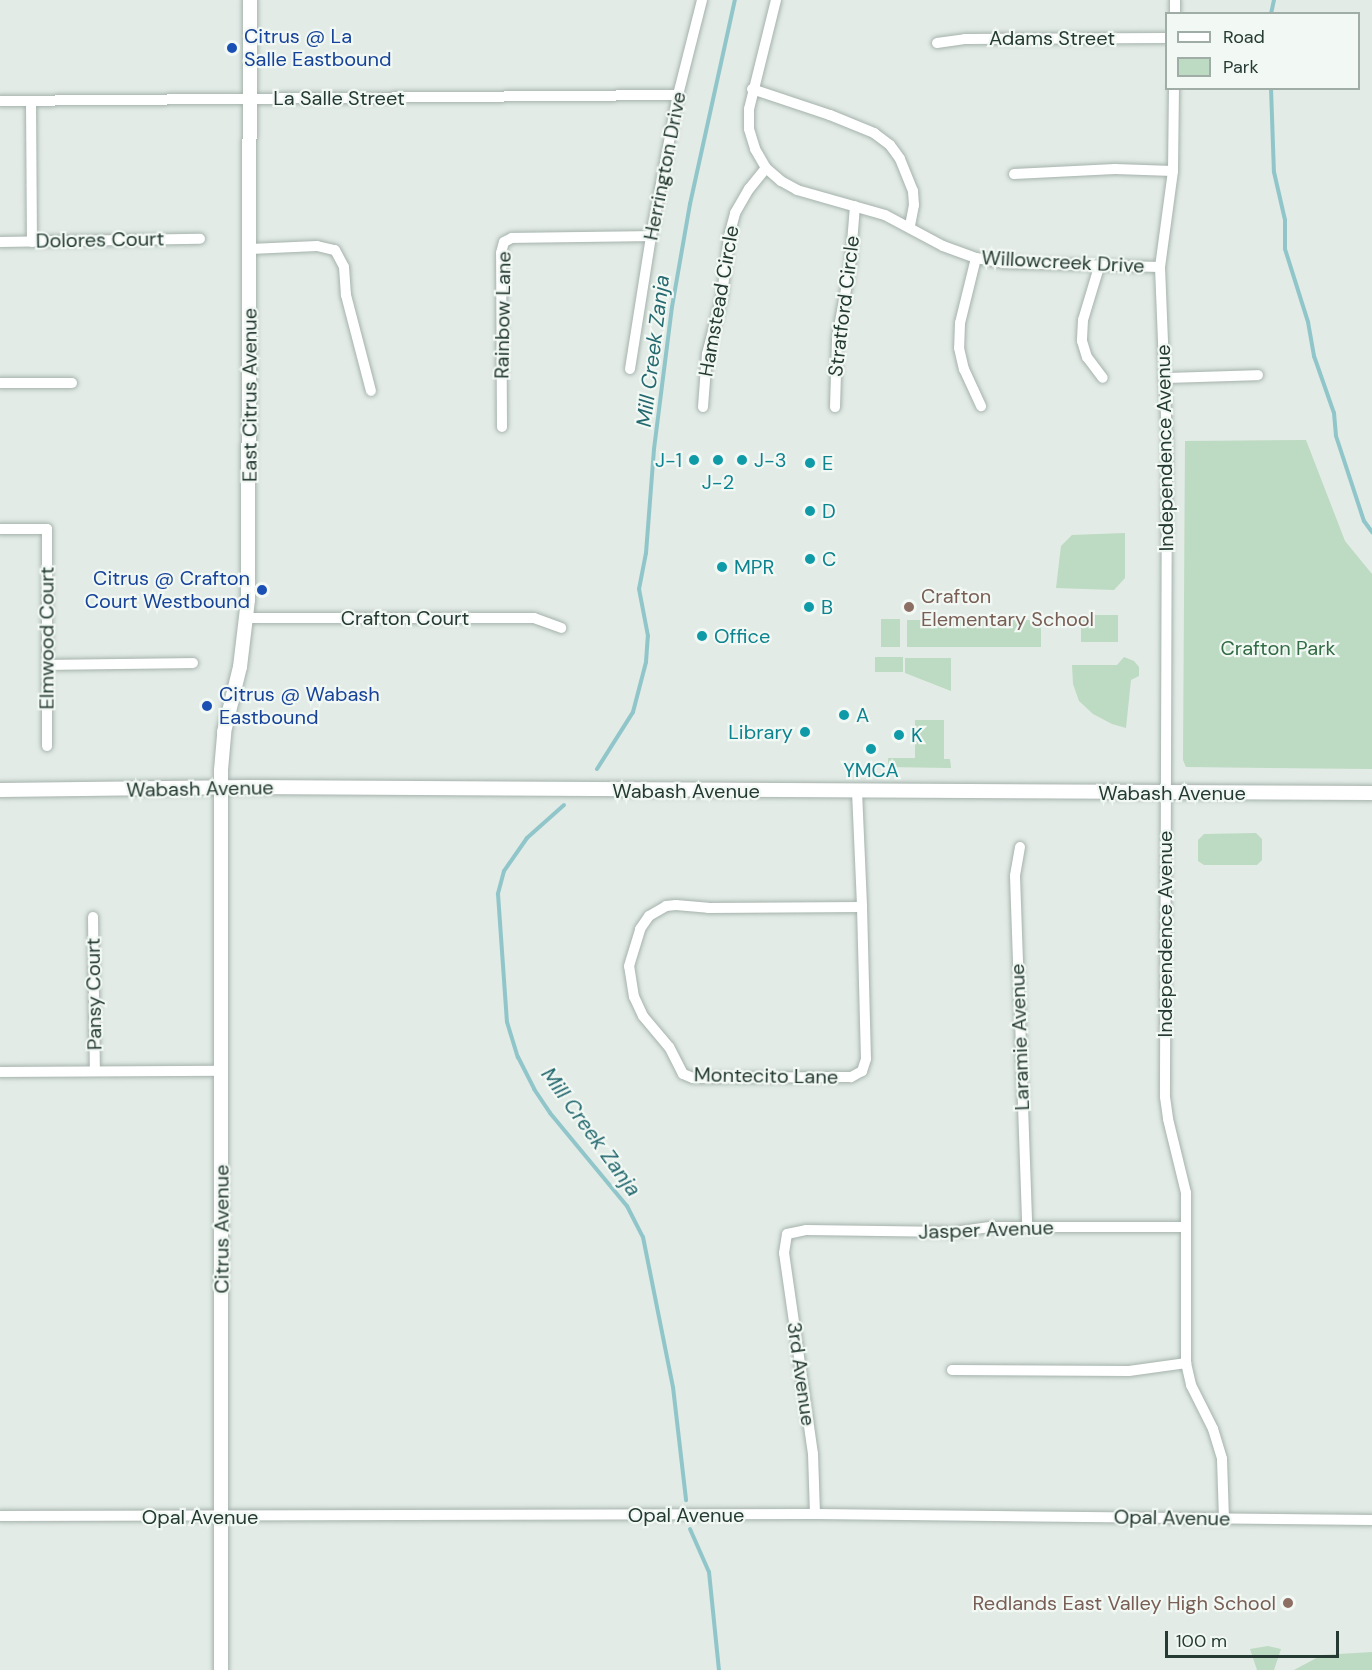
<!DOCTYPE html>
<style>
body{margin:0}
#map{position:relative;width:1372px;height:1670px;overflow:hidden;background:#e2ebe6;font-family:"DM Sans",sans-serif}
div>[style]{position:absolute}
.green>*{inset:0;background:#bddac2;transform-origin:0 0}
.stream>*{height:4px;margin:-2px;padding:0 2px;transform-origin:2px;border-radius:2px;background:#90c6ca}
.roads{filter:drop-shadow(0 0 2px #a5b2ac) drop-shadow(0 0 2px #a5b2ac)}
.minor>*{height:10px;margin:-5px;padding:0 5px;transform-origin:5px;border-radius:5px;background:#fff}
.tertiary>*{height:14px;margin:-7px;padding:0 7px;transform-origin:7px;border-radius:7px;background:#fff}
.dots>*{width:16px;height:16px;translate:-50% -50%;box-sizing:border-box;border:3px solid #f2f8f4;border-radius:50%}
span{translate:-50% -50%;white-space:nowrap;text-align:center;line-height:1.15;-webkit-text-stroke:4.5px #f2f8f4;paint-order:stroke}
.transit-label{font-size:20px;color:#164399}
.left{translate:0 -50%;text-align:left}
.right{translate:-100% -50%;text-align:right}
.street-label{font-size:20px;color:#243a32}
.culture-label{font-size:20px;color:#0d838f}
.education-label{font-size:20px;color:#785e54}
.park-label{font-size:20px;color:#326c44}
.water-label{font-size:21px;color:#24696f;font-style:italic}
.legend{position:absolute;left:1165px;top:12px;width:195px;height:78px;box-sizing:border-box;background:#f2f8f4;border:2px solid #a0aca6;margin:0;padding:8px 10px;list-style:none;font-size:18px;color:#243a32}
.legend li{display:flex;align-items:center;gap:12px;height:30px}
.legend b{width:30px;border:2px solid #a0aca6}
.scale{position:absolute;left:1165px;top:1631px;width:174px;height:27px;box-sizing:border-box;border:3px solid #243a32;border-top:0;padding-left:8px;font-size:18px;line-height:21px;white-space:nowrap;color:#243a32;-webkit-text-stroke:4px #f2f8f4;paint-order:stroke}
</style>
<div id="map">
<div class="green">
<div style="clip-path:polygon(1306px 440px,1345px 541px,1372px 574px,1372px 769px,1186px 767px,1183px 760px,1185px 441px)"></div>
<div style="clip-path:polygon(1125px 533px,1125px 578px,1114px 590px,1056px 588px,1061px 546px,1072px 535px)"></div>
<div style="left:1118px;top:615px;width:27px;height:37px;rotate:90deg"></div>
<div style="left:881px;top:619px;width:19px;height:28px"></div>
<div style="left:907px;top:620px;width:134px;height:27px"></div>
<div style="left:875px;top:657px;width:28px;height:15px"></div>
<div style="clip-path:polygon(1124px 657px,1134px 661px,1139px 667px,1139px 676px,1131px 680px,1126px 728px,1112px 724px,1093px 714px,1079px 701px,1073px 684px,1072px 665px,1117px 665px)"></div>
<div style="clip-path:polygon(905px 658px,951px 658px,951px 691px,905px 673px)"></div>
<div style="clip-path:polygon(915px 720px,944px 720px,944px 759px,950px 759px,951px 768px,888px 767px,888px 758px,915px 758px)"></div>
<div style="clip-path:polygon(1256px 833px,1262px 839px,1262px 860px,1257px 865px,1204px 865px,1198px 861px,1198px 840px,1204px 834px)"></div>
<div style="clip-path:polygon(1268px 1646px,1281px 1649px,1274px 1670px,1257px 1670px,1250px 1649px)"></div>
<div style="clip-path:polygon(1372px 1652px,1372px 1670px,1294px 1670px,1322px 1655px)"></div>
</div>
<div class="stream">
<div style="left:1271px;top:14px;width:14px;rotate:-78deg"></div>
<div style="left:1271px;top:88px;width:84px;rotate:88deg"></div>
<div style="left:1274px;top:172px;width:49px;rotate:77.1deg"></div>
<div style="left:1285px;top:220px;width:29px;rotate:90deg"></div>
<div style="left:1285px;top:249px;width:77px;rotate:72.5deg"></div>
<div style="left:1308px;top:322px;width:35px;rotate:80deg"></div>
<div style="left:1314px;top:356px;width:60px;rotate:70.7deg"></div>
<div style="left:1334px;top:413px;width:23px;rotate:85deg"></div>
<div style="left:1336px;top:436px;width:89px;rotate:71.8deg"></div>
<div style="left:1364px;top:521px;width:14px;rotate:54deg"></div>
<div style="left:597px;top:769px;width:67px;rotate:-57.7deg"></div>
<div style="left:633px;top:712px;width:52px;rotate:-75.4deg"></div>
<div style="left:646px;top:662px;width:26px;rotate:-86deg"></div>
<div style="left:648px;top:636px;width:48px;rotate:-100.8deg"></div>
<div style="left:639px;top:589px;width:37px;rotate:-79deg"></div>
<div style="left:646px;top:553px;width:104px;rotate:-85.6deg"></div>
<div style="left:654px;top:449px;width:143px;rotate:-82.8deg"></div>
<div style="left:672px;top:307px;width:105px;rotate:-80.1deg"></div>
<div style="left:690px;top:204px;width:209px;rotate:-77.6deg"></div>
<div style="left:564px;top:805px;width:50px;rotate:138.3deg"></div>
<div style="left:527px;top:838px;width:40px;rotate:124.9deg"></div>
<div style="left:504px;top:871px;width:24px;rotate:105deg"></div>
<div style="left:498px;top:894px;width:128px;rotate:86deg"></div>
<div style="left:507px;top:1022px;width:37px;rotate:73deg"></div>
<div style="left:518px;top:1057px;width:36px;rotate:63deg"></div>
<div style="left:534px;top:1089px;width:29px;rotate:56deg"></div>
<div style="left:550px;top:1113px;width:121px;rotate:50.4deg"></div>
<div style="left:627px;top:1206px;width:35px;rotate:63deg"></div>
<div style="left:643px;top:1237px;width:153px;rotate:78.7deg"></div>
<div style="left:673px;top:1387px;width:114px;rotate:83.4deg"></div>
<div style="left:690px;top:1529px;width:47px;rotate:66.2deg"></div>
<div style="left:709px;top:1572px;width:99px;rotate:84.2deg"></div>
</div>
<div class="roads">
<div class="minor">
<div style="left:776px;top:0;width:112px;rotate:103.9deg"></div>
<div style="left:749px;top:109px;width:20px;rotate:90deg"></div>
<div style="left:749px;top:129px;width:21px;rotate:73deg"></div>
<div style="left:755px;top:149px;width:22px;rotate:60deg"></div>
<div style="left:766px;top:168px;width:20px;rotate:41deg"></div>
<div style="left:781px;top:181px;width:18px;rotate:29deg"></div>
<div style="left:797px;top:190px;width:91px;rotate:15.9deg"></div>
<div style="left:885px;top:215px;width:66px;rotate:28.1deg"></div>
<div style="left:943px;top:246px;width:35px;rotate:20deg"></div>
<div style="left:976px;top:258px;width:27px;rotate:10deg"></div>
<div style="left:1003px;top:263px;width:157px;rotate:1.5deg"></div>
<div style="left:1175px;top:0;width:14px;rotate:90deg"></div>
<div style="left:937px;top:43px;width:28px;rotate:-8deg"></div>
<div style="left:965px;top:39px;width:201px;rotate:-0.3deg"></div>
<div style="left:1174px;top:88px;width:83px;rotate:90.7deg"></div>
<div style="left:1173px;top:171px;width:97px;rotate:97.7deg"></div>
<div style="left:1160px;top:267px;width:176px;rotate:87.7deg"></div>
<div style="left:1167px;top:443px;width:654px;rotate:90.18deg"></div>
<div style="left:1165px;top:1097px;width:22px;rotate:82deg"></div>
<div style="left:1168px;top:1119px;width:76px;rotate:76.3deg"></div>
<div style="left:1186px;top:1193px;width:170px;rotate:90deg"></div>
<div style="left:1186px;top:1363px;width:23px;rotate:77deg"></div>
<div style="left:1191px;top:1385px;width:49px;rotate:63.4deg"></div>
<div style="left:1213px;top:1429px;width:31px;rotate:73deg"></div>
<div style="left:1222px;top:1459px;width:60px;rotate:88.1deg"></div>
<div style="left:752px;top:89px;width:82px;rotate:18.4deg"></div>
<div style="left:830px;top:115px;width:48px;rotate:22.2deg"></div>
<div style="left:874px;top:133px;width:20px;rotate:37deg"></div>
<div style="left:890px;top:145px;width:17px;rotate:54deg"></div>
<div style="left:900px;top:159px;width:35px;rotate:68deg"></div>
<div style="left:913px;top:191px;width:14px;rotate:86deg"></div>
<div style="left:914px;top:205px;width:21px;rotate:101deg"></div>
<div style="left:0;top:101px;width:678px;rotate:-0.51deg"></div>
<div style="left:31px;top:101px;width:141px;rotate:89.6deg"></div>
<div style="left:1014px;top:174px;width:101px;rotate:-2.8deg"></div>
<div style="left:1115px;top:169px;width:58px;rotate:2deg"></div>
<div style="left:0;top:242px;width:200px;rotate:-0.9deg"></div>
<div style="left:250px;top:249px;width:67px;rotate:-2.6deg"></div>
<div style="left:317px;top:246px;width:18px;rotate:13deg"></div>
<div style="left:335px;top:250px;width:19px;rotate:62deg"></div>
<div style="left:344px;top:267px;width:28px;rotate:86deg"></div>
<div style="left:346px;top:295px;width:99px;rotate:75.4deg"></div>
<div style="left:976px;top:258px;width:67px;rotate:103.8deg"></div>
<div style="left:960px;top:323px;width:25px;rotate:92deg"></div>
<div style="left:959px;top:348px;width:22px;rotate:77deg"></div>
<div style="left:964px;top:369px;width:41px;rotate:65.3deg"></div>
<div style="left:1099px;top:267px;width:55px;rotate:106.8deg"></div>
<div style="left:1083px;top:320px;width:21px;rotate:93deg"></div>
<div style="left:1082px;top:341px;width:17px;rotate:73deg"></div>
<div style="left:1087px;top:357px;width:26px;rotate:53deg"></div>
<div style="left:630px;top:369px;width:135px;rotate:-81deg"></div>
<div style="left:651px;top:236px;width:144px;rotate:-79.2deg"></div>
<div style="left:678px;top:95px;width:98px;rotate:-75.8deg"></div>
<div style="left:1164px;top:378px;width:94px;rotate:-1.8deg"></div>
<div style="left:0;top:383px;width:72px"></div>
<div style="left:703px;top:407px;width:53px;rotate:-85.7deg"></div>
<div style="left:707px;top:354px;width:60px;rotate:-75.5deg"></div>
<div style="left:722px;top:296px;width:60px;rotate:-83.3deg"></div>
<div style="left:729px;top:236px;width:24px;rotate:-75deg"></div>
<div style="left:735px;top:213px;width:28px;rotate:-60deg"></div>
<div style="left:749px;top:189px;width:27px;rotate:-51deg"></div>
<div style="left:835px;top:407px;width:69px;rotate:-88.3deg"></div>
<div style="left:837px;top:338px;width:71px;rotate:-79.5deg"></div>
<div style="left:850px;top:268px;width:62px;rotate:-85.4deg"></div>
<div style="left:502px;top:427px;width:174px;rotate:-90.3deg"></div>
<div style="left:501px;top:253px;width:11px;rotate:-75deg"></div>
<div style="left:504px;top:242px;width:9px;rotate:-27deg"></div>
<div style="left:512px;top:238px;width:139px;rotate:-0.8deg"></div>
<div style="left:0;top:529px;width:47px"></div>
<div style="left:47px;top:529px;width:217px;rotate:90deg"></div>
<div style="left:247px;top:618px;width:287px"></div>
<div style="left:534px;top:618px;width:29px;rotate:20deg"></div>
<div style="left:47px;top:665px;width:146px;rotate:-0.8deg"></div>
<div style="left:857px;top:791px;width:116px;rotate:87.5deg"></div>
<div style="left:862px;top:907px;width:152px;rotate:88.5deg"></div>
<div style="left:866px;top:1059px;width:13px;rotate:108deg"></div>
<div style="left:862px;top:1071px;width:13px;rotate:151deg"></div>
<div style="left:851px;top:1077px;width:11px;rotate:180deg"></div>
<div style="left:840px;top:1077px;width:147px;rotate:179.6deg"></div>
<div style="left:693px;top:1078px;width:11px;rotate:-158deg"></div>
<div style="left:683px;top:1074px;width:30px;rotate:-117deg"></div>
<div style="left:669px;top:1047px;width:40px;rotate:-130deg"></div>
<div style="left:643px;top:1016px;width:21px;rotate:-115deg"></div>
<div style="left:634px;top:997px;width:31px;rotate:-99deg"></div>
<div style="left:629px;top:966px;width:39px;rotate:-73deg"></div>
<div style="left:640px;top:929px;width:16px;rotate:-55deg"></div>
<div style="left:649px;top:916px;width:20px;rotate:-30deg"></div>
<div style="left:666px;top:906px;width:10px;rotate:-6deg"></div>
<div style="left:676px;top:905px;width:32px;rotate:5deg"></div>
<div style="left:708px;top:908px;width:154px;rotate:-0.4deg"></div>
<div style="left:1020px;top:847px;width:29px;rotate:100deg"></div>
<div style="left:1015px;top:876px;width:352px;rotate:88deg"></div>
<div style="left:93px;top:917px;width:154px;rotate:89.3deg"></div>
<div style="left:0;top:1072px;width:221px;rotate:-0.3deg"></div>
<div style="left:952px;top:1370px;width:177px;rotate:0.3deg"></div>
<div style="left:1129px;top:1371px;width:58px;rotate:-8deg"></div>
<div style="left:815px;top:1514px;width:60px;rotate:-91.9deg"></div>
<div style="left:813px;top:1454px;width:203px;rotate:-98.2deg"></div>
<div style="left:784px;top:1253px;width:19px;rotate:-81deg"></div>
<div style="left:787px;top:1234px;width:19px;rotate:-12deg"></div>
<div style="left:806px;top:1230px;width:148px;rotate:0.8deg"></div>
<div style="left:954px;top:1232px;width:36px;rotate:-8deg"></div>
<div style="left:990px;top:1227px;width:196px"></div>
<div style="left:0;top:1516px;width:815px;rotate:-0.14deg"></div>
<div style="left:815px;top:1514px;width:557px;rotate:0.62deg"></div>
</div>
<div class="tertiary">
<div style="left:0;top:790px;width:247px;rotate:-0.7deg"></div>
<div style="left:247px;top:787px;width:1125px;rotate:0.31deg"></div>
<div style="left:221px;top:1670px;width:900px;rotate:-90deg"></div>
<div style="left:221px;top:770px;width:38px;rotate:-85deg"></div>
<div style="left:224px;top:732px;width:67px;rotate:-76.2deg"></div>
<div style="left:240px;top:667px;width:67px;rotate:-83.2deg"></div>
<div style="left:248px;top:600px;width:600px;rotate:-89.81deg"></div>
</div>
</div>
<div class="dots">
<div style="left:232px;top:48px;background:#1a4fb4"></div>
<div style="left:694px;top:460px;background:#0f9aa8"></div>
<div style="left:718px;top:460px;background:#0f9aa8"></div>
<div style="left:742px;top:460px;background:#0f9aa8"></div>
<div style="left:810px;top:463px;background:#0f9aa8"></div>
<div style="left:810px;top:511px;background:#0f9aa8"></div>
<div style="left:810px;top:559px;background:#0f9aa8"></div>
<div style="left:722px;top:567px;background:#0f9aa8"></div>
<div style="left:262px;top:590px;background:#1a4fb4"></div>
<div style="left:809px;top:607px;background:#0f9aa8"></div>
<div style="left:909px;top:607px;background:#8d6e63"></div>
<div style="left:702px;top:636px;background:#0f9aa8"></div>
<div style="left:207px;top:706px;background:#1a4fb4"></div>
<div style="left:844px;top:715px;background:#0f9aa8"></div>
<div style="left:805px;top:732px;background:#0f9aa8"></div>
<div style="left:899px;top:735px;background:#0f9aa8"></div>
<div style="left:871px;top:749px;background:#0f9aa8"></div>
<div style="left:1288px;top:1603px;background:#8d6e63"></div>
</div>
<div class="transit-label">
<span class="left" style="left:244px;top:48px">Citrus @ La<br>Salle Eastbound</span>
<span class="right" style="left:250px;top:590px">Citrus @ Crafton<br>Court Westbound</span>
<span class="left" style="left:219px;top:706px">Citrus @ Wabash<br>Eastbound</span>
</div>
<div class="street-label">
<span style="left:1052px;top:38px">Adams Street</span>
<span style="left:339px;top:98px">La Salle Street</span>
<span style="left:665px;top:166px;rotate:-79deg">Herrington Drive</span>
<span style="left:100px;top:240px;rotate:-1deg">Dolores Court</span>
<span style="left:1063px;top:262px;rotate:3deg">Willowcreek Drive</span>
<span style="left:719px;top:301px;rotate:-80deg">Hamstead Circle</span>
<span style="left:844px;top:306px;rotate:-83deg">Stratford Circle</span>
<span style="left:503px;top:315px;rotate:-89deg">Rainbow Lane</span>
<span style="left:250px;top:395px;rotate:-90deg">East Citrus Avenue</span>
<span style="left:1165px;top:448px;rotate:-91deg">Independence Avenue</span>
<span style="left:405px;top:618px">Crafton Court</span>
<span style="left:47px;top:638px;rotate:-90deg">Elmwood Court</span>
<span style="left:200px;top:789px;rotate:-1deg">Wabash Avenue</span>
<span style="left:686px;top:791px">Wabash Avenue</span>
<span style="left:1172px;top:793px">Wabash Avenue</span>
<span style="left:1165px;top:934px;rotate:-90deg">Independence Avenue</span>
<span style="left:94px;top:994px;rotate:-91deg">Pansy Court</span>
<span style="left:1020px;top:1037px;rotate:-92deg">Laramie Avenue</span>
<span style="left:766px;top:1076px;rotate:1deg">Montecito Lane</span>
<span style="left:222px;top:1229px;rotate:-90deg">Citrus Avenue</span>
<span style="left:986px;top:1230px;rotate:-2deg">Jasper Avenue</span>
<span style="left:801px;top:1374px;rotate:82deg">3rd Avenue</span>
<span style="left:686px;top:1515px">Opal Avenue</span>
<span style="left:200px;top:1517px">Opal Avenue</span>
<span style="left:1172px;top:1518px;rotate:1deg">Opal Avenue</span>
</div>
<div class="culture-label">
<span class="right" style="left:682px;top:460px">J-1</span>
<span class="left" style="left:754px;top:460px">J-3</span>
<span class="left" style="left:822px;top:463px">E</span>
<span style="left:718px;top:482px">J-2</span>
<span class="left" style="left:822px;top:511px">D</span>
<span class="left" style="left:822px;top:559px">C</span>
<span class="left" style="left:734px;top:567px">MPR</span>
<span class="left" style="left:821px;top:607px">B</span>
<span class="left" style="left:714px;top:636px">Office</span>
<span class="left" style="left:856px;top:715px">A</span>
<span class="right" style="left:793px;top:732px">Library</span>
<span class="left" style="left:911px;top:735px">K</span>
<span style="left:871px;top:770px">YMCA</span>
</div>
<div class="education-label">
<span class="left" style="left:921px;top:608px">Crafton<br>Elementary School</span>
<span class="right" style="left:1276px;top:1603px">Redlands East Valley High School</span>
</div>
<div class="park-label">
<span style="left:1278px;top:648px">Crafton Park</span>
</div>
<div class="water-label">
<span style="left:653px;top:351px;rotate:-83deg">Mill Creek Zanja</span>
<span style="left:591px;top:1132px;rotate:54deg">Mill Creek Zanja</span>
</div>
<ul class="legend">
<li><b style="height:8px;background:#fff"></b>Road</li>
<li><b style="height:16px;background:#bddac2"></b>Park</li>
</ul>
<div class="scale">100 m</div>
</div>
